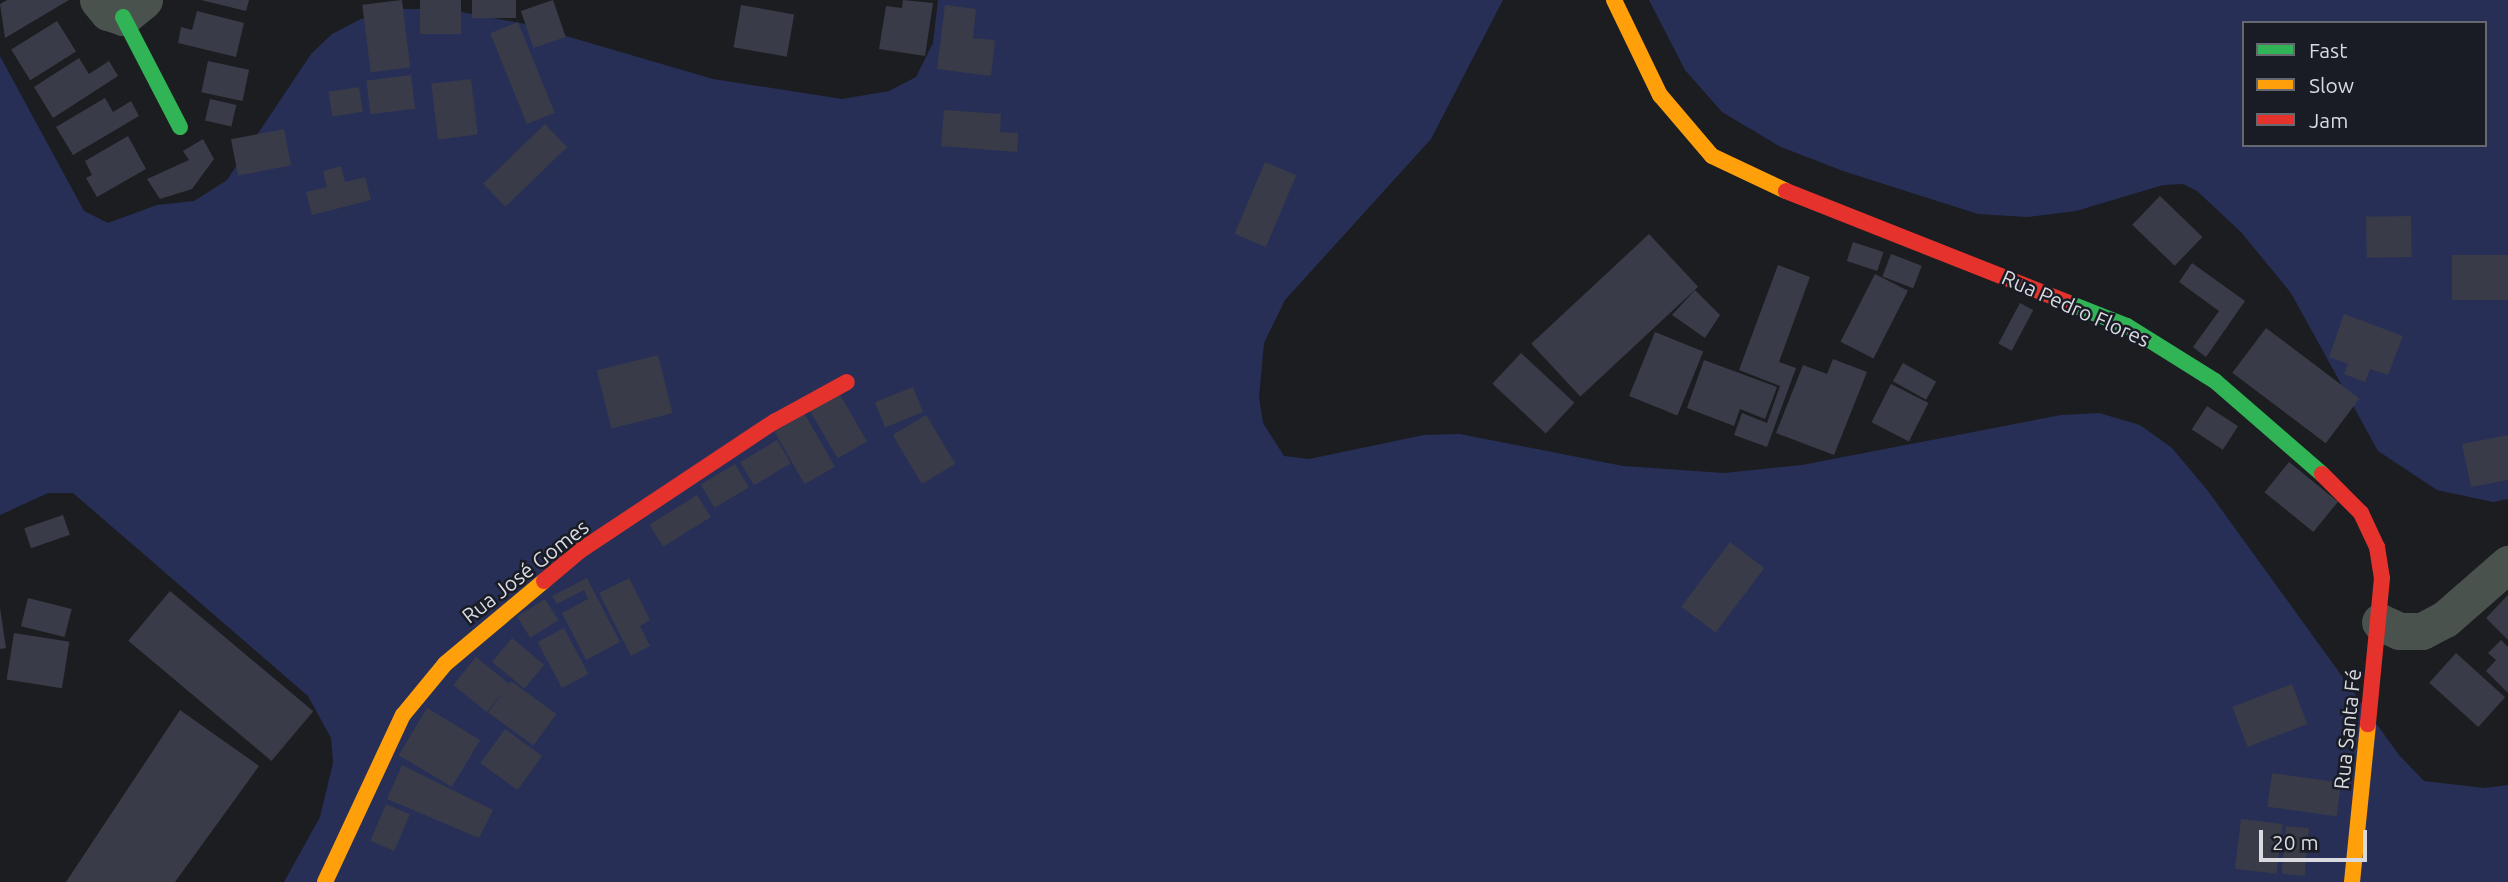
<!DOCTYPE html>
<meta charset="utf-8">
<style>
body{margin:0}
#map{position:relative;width:2508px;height:882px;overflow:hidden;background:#1c1d21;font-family:Ubuntu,sans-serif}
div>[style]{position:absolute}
.green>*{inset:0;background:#272f57}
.building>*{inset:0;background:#393b48;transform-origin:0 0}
.street>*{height:37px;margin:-18.5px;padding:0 18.5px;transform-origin:18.5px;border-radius:18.5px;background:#4a524e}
.fast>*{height:16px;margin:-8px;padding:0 8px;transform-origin:8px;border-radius:8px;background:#30b455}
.slow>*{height:16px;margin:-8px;padding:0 8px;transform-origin:8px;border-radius:8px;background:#ff9f0a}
.jam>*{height:16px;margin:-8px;padding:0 8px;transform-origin:8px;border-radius:8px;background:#e5322d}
span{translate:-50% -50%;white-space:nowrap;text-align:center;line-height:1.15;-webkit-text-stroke:5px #191c24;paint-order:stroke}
.street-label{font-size:21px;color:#d9dae0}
.legend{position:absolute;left:2242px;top:21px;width:245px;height:126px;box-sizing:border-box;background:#191c24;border:2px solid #66686f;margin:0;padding:9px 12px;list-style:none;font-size:21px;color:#d9dae0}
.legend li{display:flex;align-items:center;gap:14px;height:35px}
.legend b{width:35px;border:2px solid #66686f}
.scale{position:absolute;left:2259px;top:830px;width:108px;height:32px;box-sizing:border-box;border:4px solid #d9dae0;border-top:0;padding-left:9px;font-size:21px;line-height:24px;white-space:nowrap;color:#d9dae0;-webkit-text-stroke:5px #191c24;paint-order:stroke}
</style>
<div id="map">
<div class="green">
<div style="clip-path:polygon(938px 0,1503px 0,1431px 139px,1285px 300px,1264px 343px,1259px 397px,1263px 423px,1284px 456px,1309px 459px,1424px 435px,1460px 434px,1623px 466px,1724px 473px,1802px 465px,2061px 415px,2099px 413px,2140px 425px,2172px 448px,2208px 491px,2399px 755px,2424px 781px,2484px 788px,2508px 785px,2508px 882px,284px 882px,320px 817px,333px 763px,331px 738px,308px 696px,73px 493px,48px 493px,0 515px,0 56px,84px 211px,108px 223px,157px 205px,194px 201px,227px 180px,311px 54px,332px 34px,361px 19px,402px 9px,446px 9px,525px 24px,713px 79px,842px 99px,889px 91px,916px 77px,933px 43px)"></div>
<div style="clip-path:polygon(evenodd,1649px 0,2508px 0,2508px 499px,2493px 502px,2437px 490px,2378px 451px,2291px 293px,2241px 232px,2197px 191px,2183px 184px,2163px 185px,2076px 211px,2027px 217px,1978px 214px,1843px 171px,1781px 147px,1722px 112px,1685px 70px,1649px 0,2244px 23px,2485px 23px,2485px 145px,2244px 145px,2244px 23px)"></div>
</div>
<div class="building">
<div style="clip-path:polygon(7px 0,69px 0,5px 38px,0 4px)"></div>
<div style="clip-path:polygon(201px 0,249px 0,246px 11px)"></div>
<div style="left:402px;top:0;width:68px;height:40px;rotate:83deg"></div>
<div style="left:420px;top:0;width:41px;height:34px"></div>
<div style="left:472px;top:0;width:44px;height:18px"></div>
<div style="left:553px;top:0;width:39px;height:34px;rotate:71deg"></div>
<div style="clip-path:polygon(903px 0,933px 3px,925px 56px,879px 49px,886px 6px,902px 8px)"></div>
<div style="left:741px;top:5px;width:54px;height:43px;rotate:10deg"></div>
<div style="clip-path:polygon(945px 5px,976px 9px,973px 38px,995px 40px,991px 76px,937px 69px)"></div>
<div style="clip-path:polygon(197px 11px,244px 23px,236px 57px,178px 43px,181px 27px,192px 30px)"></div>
<div style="left:57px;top:21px;width:36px;height:54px;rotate:58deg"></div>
<div style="left:518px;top:22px;width:98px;height:30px;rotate:68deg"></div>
<div style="clip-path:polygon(79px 58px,89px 74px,109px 61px,118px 76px,53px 118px,34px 87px)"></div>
<div style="left:208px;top:61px;width:42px;height:32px;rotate:12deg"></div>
<div style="left:411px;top:75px;width:34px;height:45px;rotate:83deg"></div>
<div style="left:471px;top:79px;width:56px;height:40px;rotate:83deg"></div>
<div style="left:359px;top:87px;width:25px;height:31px;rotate:81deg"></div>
<div style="clip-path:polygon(105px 98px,113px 112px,131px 101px,139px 116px,73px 155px,56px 127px)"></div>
<div style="left:210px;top:99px;width:27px;height:22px;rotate:13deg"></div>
<div style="clip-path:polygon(944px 110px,1001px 114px,1000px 132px,1018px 133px,1017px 152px,941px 146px)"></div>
<div style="left:545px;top:124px;width:32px;height:86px;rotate:46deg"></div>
<div style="left:284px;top:129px;width:37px;height:54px;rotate:79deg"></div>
<div style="clip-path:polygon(128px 136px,146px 169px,97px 197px,86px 178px,92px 175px,85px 161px)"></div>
<div style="clip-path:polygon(203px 139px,214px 159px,192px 189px,160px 199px,147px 179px,189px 160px,183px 151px)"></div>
<div style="left:1265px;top:162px;width:34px;height:78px;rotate:23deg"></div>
<div style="clip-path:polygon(341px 166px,345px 182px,365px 177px,371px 200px,312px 215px,306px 192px,327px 187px,323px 171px)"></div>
<div style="left:2160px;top:196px;width:59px;height:40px;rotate:44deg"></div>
<div style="left:2411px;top:216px;width:41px;height:45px;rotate:89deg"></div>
<div style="left:1649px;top:234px;width:72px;height:161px;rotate:47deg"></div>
<div style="left:1853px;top:242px;width:32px;height:20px;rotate:18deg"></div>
<div style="left:1891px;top:254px;width:33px;height:24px;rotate:21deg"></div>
<div style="left:2508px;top:255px;width:45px;height:56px;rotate:90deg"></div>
<div style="clip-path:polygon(2192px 263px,2245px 301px,2206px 357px,2193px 347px,2219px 311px,2179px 282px)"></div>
<div style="clip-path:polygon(1778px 265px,1810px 277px,1779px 362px,1796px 368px,1767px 447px,1734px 435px,1742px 413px,1767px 423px,1780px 386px,1739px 370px)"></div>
<div style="left:1875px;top:274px;width:37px;height:76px;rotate:27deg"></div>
<div style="clip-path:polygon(1695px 290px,1720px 315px,1705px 338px,1672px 315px)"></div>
<div style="left:2020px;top:303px;width:15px;height:46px;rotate:28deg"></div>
<div style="clip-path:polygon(2344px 314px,2403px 336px,2388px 375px,2370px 369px,2365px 382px,2344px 374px,2348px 364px,2329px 357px)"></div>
<div style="left:2266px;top:328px;width:117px;height:56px;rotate:37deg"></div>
<div style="left:1655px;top:332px;width:52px;height:69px;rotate:22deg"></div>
<div style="left:1521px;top:353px;width:73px;height:42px;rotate:43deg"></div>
<div style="left:658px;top:355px;width:60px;height:63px;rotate:76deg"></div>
<div style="clip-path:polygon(1833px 359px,1867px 372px,1834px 455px,1776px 433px,1803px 365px,1827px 374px)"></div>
<div style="clip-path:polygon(1704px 360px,1777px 387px,1765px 419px,1740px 409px,1734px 426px,1687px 408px)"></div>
<div style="left:1903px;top:363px;width:38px;height:21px;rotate:29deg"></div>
<div style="left:1891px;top:384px;width:42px;height:43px;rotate:27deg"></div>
<div style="left:913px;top:387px;width:27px;height:41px;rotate:68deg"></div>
<div style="left:839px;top:393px;width:56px;height:34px;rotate:60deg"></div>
<div style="left:2207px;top:406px;width:37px;height:28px;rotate:33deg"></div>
<div style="left:804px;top:413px;width:62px;height:35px;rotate:60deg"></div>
<div style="left:926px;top:415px;width:57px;height:39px;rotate:59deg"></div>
<div style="clip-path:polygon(2508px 435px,2508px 480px,2471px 487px,2462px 444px)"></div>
<div style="left:777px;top:440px;width:27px;height:43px;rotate:59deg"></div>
<div style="left:2289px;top:462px;width:63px;height:39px;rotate:39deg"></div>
<div style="left:735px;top:464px;width:27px;height:40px;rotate:59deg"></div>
<div style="left:697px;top:495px;width:26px;height:56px;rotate:58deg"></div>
<div style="left:63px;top:515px;width:21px;height:41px;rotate:71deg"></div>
<div style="left:1730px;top:542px;width:43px;height:81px;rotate:37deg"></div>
<div style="clip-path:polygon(587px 578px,620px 642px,586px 660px,562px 613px,588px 599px,584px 590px,557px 604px,552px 596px)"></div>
<div style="clip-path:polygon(629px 578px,650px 620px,640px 626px,650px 646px,631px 656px,599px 593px)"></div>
<div style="left:170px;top:591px;width:187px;height:65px;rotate:40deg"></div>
<div style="clip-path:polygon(2508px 595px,2508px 640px,2486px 618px)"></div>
<div style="left:28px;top:598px;width:45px;height:29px;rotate:14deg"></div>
<div style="left:545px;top:599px;width:25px;height:33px;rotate:58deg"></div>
<div style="clip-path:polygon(0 608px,6px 648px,0 649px)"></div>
<div style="left:564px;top:628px;width:52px;height:30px;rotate:62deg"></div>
<div style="left:14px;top:633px;width:56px;height:47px;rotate:9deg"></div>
<div style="left:512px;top:638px;width:42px;height:31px;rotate:40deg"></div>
<div style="clip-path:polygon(2501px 640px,2508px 647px,2508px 693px,2486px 671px,2496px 660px,2488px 653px)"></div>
<div style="left:2456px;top:653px;width:66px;height:40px;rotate:42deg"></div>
<div style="left:476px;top:657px;width:43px;height:36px;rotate:39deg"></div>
<div style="left:511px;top:681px;width:56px;height:39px;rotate:36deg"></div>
<div style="left:2292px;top:684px;width:43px;height:64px;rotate:69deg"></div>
<div style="left:427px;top:708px;width:62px;height:55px;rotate:31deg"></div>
<div style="clip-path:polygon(180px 710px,259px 766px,175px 882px,66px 882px)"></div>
<div style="left:505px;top:729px;width:46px;height:42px;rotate:36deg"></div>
<div style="clip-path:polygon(402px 765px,493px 810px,479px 838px,387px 799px)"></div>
<div style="left:2272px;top:773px;width:70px;height:34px;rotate:8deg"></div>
<div style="left:386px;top:804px;width:26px;height:40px;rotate:23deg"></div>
<div style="left:2241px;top:819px;width:42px;height:50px;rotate:7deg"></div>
<div style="left:2286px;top:826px;width:23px;height:48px;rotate:5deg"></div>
</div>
<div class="street">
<div style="left:98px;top:0;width:16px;rotate:50deg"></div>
<div style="left:108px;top:12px;width:16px;rotate:18deg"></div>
<div style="left:123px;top:17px;width:27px;rotate:-39deg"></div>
<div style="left:2380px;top:622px;width:21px;rotate:25deg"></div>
<div style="left:2399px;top:631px;width:23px"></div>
<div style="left:2422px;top:631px;width:26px;rotate:-28deg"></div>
<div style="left:2445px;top:619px;width:84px;rotate:-41.1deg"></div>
</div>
<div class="fast">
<div style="left:123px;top:17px;width:124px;rotate:62.6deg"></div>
<div style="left:2066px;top:302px;width:66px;rotate:21.5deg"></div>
<div style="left:2127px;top:326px;width:104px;rotate:32deg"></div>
<div style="left:2215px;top:381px;width:142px;rotate:41deg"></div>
</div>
<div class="slow">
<div style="left:1614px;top:0;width:106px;rotate:64.2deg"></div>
<div style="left:1660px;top:95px;width:80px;rotate:49.6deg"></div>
<div style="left:1712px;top:156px;width:82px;rotate:25.3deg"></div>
<div style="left:325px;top:882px;width:184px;rotate:-65deg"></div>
<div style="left:403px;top:715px;width:66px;rotate:-50.5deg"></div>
<div style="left:445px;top:664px;width:129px;rotate:-40deg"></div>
<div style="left:2352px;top:882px;width:159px;rotate:-84.2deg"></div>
</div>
<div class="jam">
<div style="left:1786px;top:191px;width:301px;rotate:21.6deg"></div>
<div style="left:2322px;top:474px;width:55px;rotate:45deg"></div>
<div style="left:2361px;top:513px;width:38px;rotate:65deg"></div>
<div style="left:2377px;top:547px;width:31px;rotate:81deg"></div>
<div style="left:2382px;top:578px;width:147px;rotate:95.5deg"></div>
<div style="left:544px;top:581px;width:48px;rotate:-40deg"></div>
<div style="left:581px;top:550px;width:232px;rotate:-33.6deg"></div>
<div style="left:774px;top:422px;width:83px;rotate:-28.7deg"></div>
</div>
<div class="street-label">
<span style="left:2076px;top:308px;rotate:24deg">Rua Pedro Flores</span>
<span style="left:525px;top:571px;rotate:-38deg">Rua José Gomes</span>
<span style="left:2347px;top:729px;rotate:-84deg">Rua Santa Fé</span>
</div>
<ul class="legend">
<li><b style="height:9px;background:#30b455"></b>Fast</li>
<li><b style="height:9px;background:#ff9f0a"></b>Slow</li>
<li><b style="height:9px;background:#e5322d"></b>Jam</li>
</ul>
<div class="scale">20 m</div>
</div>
